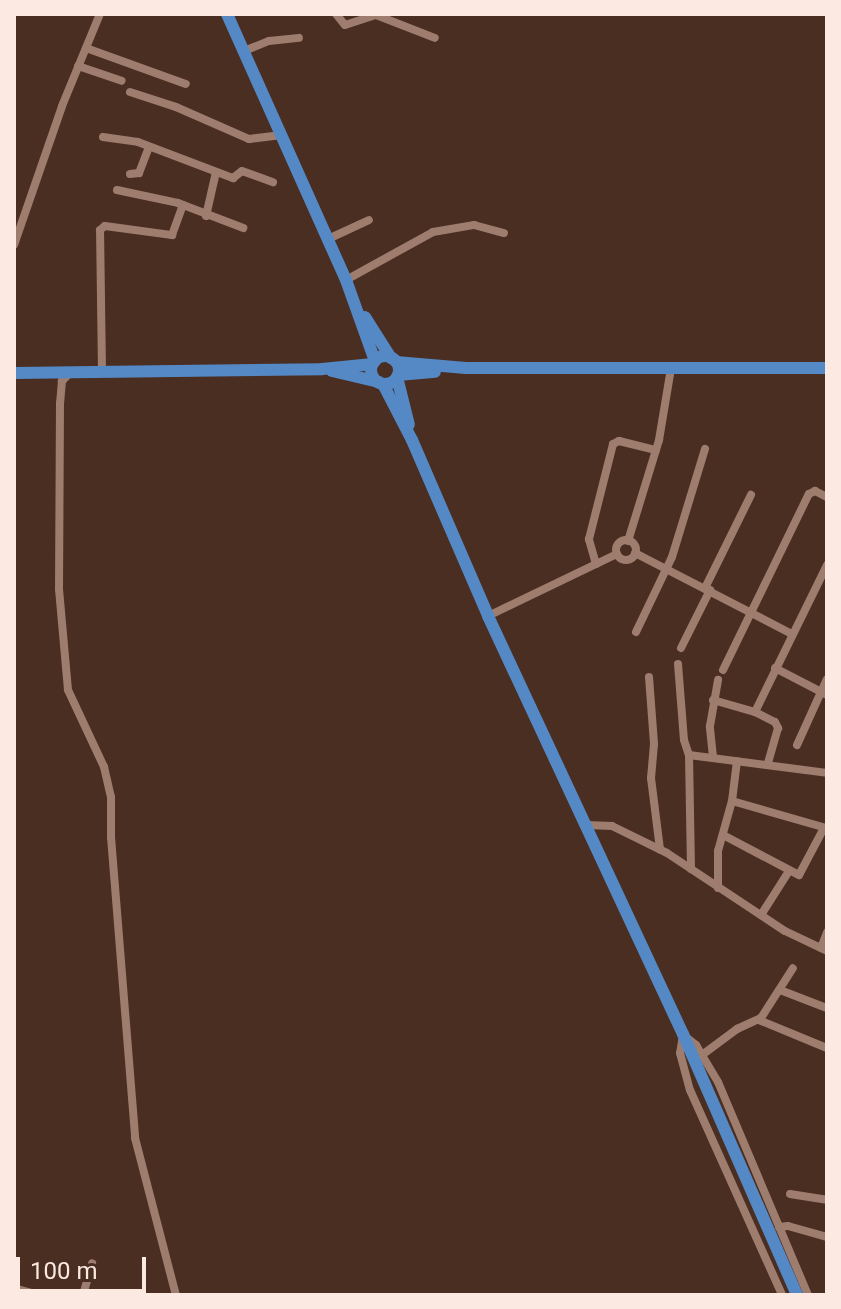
<!DOCTYPE html>
<style>
body{margin:0}
#map{position:relative;width:841px;height:1309px;overflow:hidden;background:#4a2e22;font-family:Roboto,sans-serif}
div>[style]{position:absolute}
.minor>*{height:8px;margin:-4px;padding:0 4px;transform-origin:4px;border-radius:4px;background:#9e7d6f}
.minor>.ring{margin:-4px;padding:0;box-sizing:content-box;background:none;border:8px solid #9e7d6f;border-radius:50%}
.highway>*{height:12px;margin:-6px;padding:0 6px;transform-origin:6px;border-radius:6px;background:#5589c6}
.highway>.ring{margin:-6px;padding:0;box-sizing:content-box;background:none;border:12px solid #5589c6;border-radius:50%}
span{translate:-50% -50%;white-space:nowrap;text-align:center;line-height:1.15;-webkit-text-stroke:8px #4a2e22;paint-order:stroke}
.frame{position:absolute;inset:0;border:16px solid #fce9e1;pointer-events:none}
.scale{position:absolute;left:16px;top:1257px;width:130px;height:36px;box-sizing:border-box;border:4px solid #fce9e1;border-top:0;padding-left:10px;font-size:24px;line-height:28px;white-space:nowrap;color:#fce9e1;-webkit-text-stroke:6px #4a2e22;paint-order:stroke}
</style>
<div id="map">
<div class="minor">
<div style="left:336px;top:14px;width:14px;rotate:51deg"></div>
<div style="left:345px;top:25px;width:33px;rotate:-18deg"></div>
<div style="left:376px;top:15px;width:63px;rotate:21.3deg"></div>
<div style="left:86px;top:48px;width:106px;rotate:19.8deg"></div>
<div style="left:244px;top:51px;width:27px;rotate:-22deg"></div>
<div style="left:269px;top:41px;width:30px;rotate:-6deg"></div>
<div style="left:78px;top:66px;width:46px;rotate:18.8deg"></div>
<div style="left:130px;top:92px;width:48px;rotate:18.1deg"></div>
<div style="left:176px;top:107px;width:80px;rotate:23.7deg"></div>
<div style="left:249px;top:139px;width:31px;rotate:-7deg"></div>
<div style="left:103px;top:137px;width:35px;rotate:8deg"></div>
<div style="left:138px;top:142px;width:102px;rotate:20.8deg"></div>
<div style="left:233px;top:178px;width:11px;rotate:-38deg"></div>
<div style="left:242px;top:171px;width:33px;rotate:20deg"></div>
<div style="left:130px;top:174px;width:9px;rotate:-6deg"></div>
<div style="left:139px;top:173px;width:28px;rotate:-69deg"></div>
<div style="left:117px;top:190px;width:62px;rotate:12deg"></div>
<div style="left:178px;top:203px;width:70px;rotate:21deg"></div>
<div style="left:206px;top:216px;width:45px;rotate:-77.2deg"></div>
<div style="left:328px;top:239px;width:45px;rotate:-24.9deg"></div>
<div style="left:14px;top:245px;width:147px;rotate:-70.9deg"></div>
<div style="left:62px;top:106px;width:100px;rotate:-67.6deg"></div>
<div style="left:346px;top:280px;width:99px;rotate:-28.9deg"></div>
<div style="left:433px;top:232px;width:42px;rotate:-9.7deg"></div>
<div style="left:474px;top:225px;width:31px;rotate:15deg"></div>
<div style="left:102px;top:371px;width:141px;rotate:-90.8deg"></div>
<div style="left:100px;top:230px;width:6px;rotate:-39deg"></div>
<div style="left:105px;top:226px;width:68px;rotate:7.7deg"></div>
<div style="left:172px;top:235px;width:32px;rotate:-70deg"></div>
<div style="left:71px;top:372px;width:13px;rotate:135deg"></div>
<div style="left:62px;top:381px;width:22px;rotate:95deg"></div>
<div style="left:60px;top:403px;width:186px;rotate:90.3deg"></div>
<div style="left:59px;top:589px;width:101px;rotate:84.9deg"></div>
<div style="left:68px;top:690px;width:85px;rotate:64.9deg"></div>
<div style="left:104px;top:767px;width:31px;rotate:77deg"></div>
<div style="left:111px;top:797px;width:40px;rotate:90deg"></div>
<div style="left:111px;top:837px;width:302px;rotate:85.4deg"></div>
<div style="left:135px;top:1138px;width:162px;rotate:75.4deg"></div>
<div class="ring" style="left:616px;top:540px;width:12px;height:12px"></div>
<div style="left:628px;top:541px;width:106px;rotate:-72.9deg"></div>
<div style="left:659px;top:440px;width:73px;rotate:-80.5deg"></div>
<div style="left:635px;top:553px;width:177px;rotate:27.3deg"></div>
<div style="left:596px;top:564px;width:26px;rotate:-106deg"></div>
<div style="left:589px;top:539px;width:98px;rotate:-75.8deg"></div>
<div style="left:613px;top:444px;width:7px;rotate:-27deg"></div>
<div style="left:619px;top:441px;width:38px;rotate:14deg"></div>
<div style="left:705px;top:588px;width:104px;rotate:-63.7deg"></div>
<div style="left:488px;top:616px;width:143px;rotate:-25.7deg"></div>
<div style="left:636px;top:632px;width:83px;rotate:-64.4deg"></div>
<div style="left:672px;top:557px;width:113px;rotate:-73deg"></div>
<div style="left:681px;top:648px;width:65px;rotate:-63.4deg"></div>
<div style="left:678px;top:664px;width:76px;rotate:85.5deg"></div>
<div style="left:684px;top:740px;width:16px;rotate:72deg"></div>
<div style="left:775px;top:668px;width:59px;rotate:27.4deg"></div>
<div style="left:723px;top:670px;width:196px;rotate:-64deg"></div>
<div style="left:809px;top:494px;width:7px;rotate:-27deg"></div>
<div style="left:815px;top:491px;width:13px;rotate:27deg"></div>
<div style="left:649px;top:677px;width:67px;rotate:85.7deg"></div>
<div style="left:654px;top:744px;width:34px;rotate:95deg"></div>
<div style="left:651px;top:778px;width:72px;rotate:82.8deg"></div>
<div style="left:713px;top:700px;width:44px;rotate:15.9deg"></div>
<div style="left:755px;top:712px;width:22px;rotate:27deg"></div>
<div style="left:775px;top:722px;width:7px;rotate:63deg"></div>
<div style="left:778px;top:728px;width:37px;rotate:106deg"></div>
<div style="left:755px;top:712px;width:164px;rotate:-63.9deg"></div>
<div style="left:797px;top:745px;width:72px;rotate:-65.6deg"></div>
<div style="left:713px;top:757px;width:31px;rotate:-96deg"></div>
<div style="left:710px;top:726px;width:47px;rotate:-80.1deg"></div>
<div style="left:732px;top:801px;width:98px;rotate:16deg"></div>
<div style="left:586px;top:825px;width:26px;rotate:2deg"></div>
<div style="left:612px;top:826px;width:61px;rotate:26.1deg"></div>
<div style="left:667px;top:853px;width:141px;rotate:33.5deg"></div>
<div style="left:785px;top:931px;width:47px;rotate:25.5deg"></div>
<div style="left:723px;top:835px;width:86px;rotate:27.8deg"></div>
<div style="left:799px;top:875px;width:53px;rotate:-62deg"></div>
<div style="left:691px;top:869px;width:114px;rotate:-91deg"></div>
<div style="left:689px;top:755px;width:139px;rotate:7.4deg"></div>
<div style="left:718px;top:888px;width:37px;rotate:-90deg"></div>
<div style="left:718px;top:851px;width:52px;rotate:-74.4deg"></div>
<div style="left:732px;top:801px;width:40px;rotate:-82.9deg"></div>
<div style="left:761px;top:915px;width:52px;rotate:-57.5deg"></div>
<div style="left:821px;top:948px;width:17px;rotate:-69deg"></div>
<div style="left:780px;top:990px;width:50px;rotate:21deg"></div>
<div style="left:759px;top:1020px;width:74px;rotate:22.4deg"></div>
<div style="left:683px;top:1035px;width:18px;rotate:99deg"></div>
<div style="left:680px;top:1053px;width:38px;rotate:75deg"></div>
<div style="left:690px;top:1090px;width:225px;rotate:65.8deg"></div>
<div style="left:686px;top:1037px;width:13px;rotate:39deg"></div>
<div style="left:696px;top:1045px;width:43px;rotate:59.3deg"></div>
<div style="left:718px;top:1082px;width:231px;rotate:67.1deg"></div>
<div style="left:702px;top:1055px;width:44px;rotate:-36.6deg"></div>
<div style="left:737px;top:1029px;width:26px;rotate:-25deg"></div>
<div style="left:761px;top:1018px;width:59px;rotate:-57.4deg"></div>
<div style="left:790px;top:1194px;width:37px;rotate:9deg"></div>
<div style="left:779px;top:1227px;width:9px;rotate:-6deg"></div>
<div style="left:788px;top:1226px;width:41px;rotate:15.8deg"></div>
<div style="left:14px;top:1288px;width:26px;rotate:16deg"></div>
<div style="left:83px;top:1295px;width:33px;rotate:-74deg"></div>
</div>
<div class="highway">
<div style="left:227px;top:14px;width:291px;rotate:65.9deg"></div>
<div style="left:346px;top:280px;width:86px;rotate:70.3deg"></div>
<div style="left:365px;top:317px;width:49px;rotate:57.6deg"></div>
<div class="ring" style="left:371px;top:356px;width:16px;height:16px"></div>
<div style="left:396px;top:362px;width:70px;rotate:4.9deg"></div>
<div style="left:466px;top:368px;width:361px"></div>
<div style="left:332px;top:371px;width:48px;rotate:13.2deg"></div>
<div style="left:14px;top:373px;width:308px;rotate:-0.7deg"></div>
<div style="left:322px;top:369px;width:51px;rotate:-5.6deg"></div>
<div style="left:398px;top:375px;width:37px;rotate:-5deg"></div>
<div style="left:397px;top:377px;width:49px;rotate:76deg"></div>
<div style="left:383px;top:384px;width:63px;rotate:62.6deg"></div>
<div style="left:412px;top:440px;width:192px;rotate:66.6deg"></div>
<div style="left:488px;top:616px;width:461px;rotate:65deg"></div>
<div style="left:683px;top:1034px;width:285px;rotate:66.4deg"></div>
</div>
<div class="frame"></div>
<div class="scale">100 m</div>
</div>
